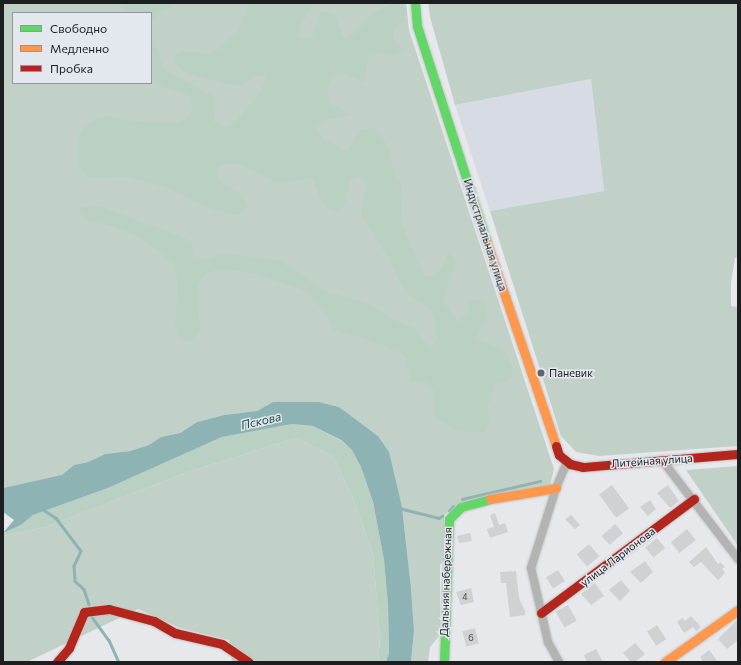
<!DOCTYPE html>
<meta charset="utf-8">
<style>
body{margin:0}
#map{position:relative;width:741px;height:665px;overflow:hidden;background:#e6e8eb;font-family:Commissioner,sans-serif}
div>[style]{position:absolute}
.built>*{inset:0;background:#d6dbe4}
.green>*{inset:0;background:#c2d1c8}
.forest>*{inset:0;background:#bad0c2}
.water>*{inset:0;background:#8db3b4}
.stream>*{height:2.5px;margin:-1.25px;padding:0 1.25px;transform-origin:1.25px;border-radius:1.25px;background:#8db3b4}
.building>*{inset:0;background:#cfd1d3;transform-origin:0 0}
.roads{filter:drop-shadow(0 0 1px #c2c4c6) drop-shadow(0 0 1px #c2c4c6)}
.street>*{height:8px;margin:-4px;padding:0 4px;transform-origin:4px;border-radius:4px;background:#b4b3b4}
.fast>*{height:9px;margin:-4.5px;padding:0 4.5px;transform-origin:4.5px;border-radius:4.5px;background:#63d668}
.slow>*{height:9px;margin:-4.5px;padding:0 4.5px;transform-origin:4.5px;border-radius:4.5px;background:#ff974d}
.jam>*{height:9px;margin:-4.5px;padding:0 4.5px;transform-origin:4.5px;border-radius:4.5px;background:#b3261e}
.dots>*{width:11px;height:11px;translate:-50% -50%;box-sizing:border-box;border:2px solid #e3e7ee;border-radius:50%}
span{translate:-50% -50%;white-space:nowrap;text-align:center;line-height:1.15;-webkit-text-stroke:3px #e3e7ee;paint-order:stroke}
.number-label{font-size:9px;color:#4a4c4e}
.number-label span{-webkit-text-stroke-width:0}
.street-label{font-size:11px;color:#1c1e20}
.poi-label{font-size:11px;color:#1c1e20}
.left{translate:0 -50%;text-align:left}
.water-label{font-size:12px;color:#1b4c4c;font-style:italic}
.frame{position:absolute;inset:0;border:4px solid #1c1e20;pointer-events:none}
.legend{position:absolute;left:12px;top:12px;width:140px;height:72px;box-sizing:border-box;background:#e3e7ee;border:1px solid #93979c;margin:0;padding:5px 7px;list-style:none;font-size:12px;color:#1c1e20}
.legend li{display:flex;align-items:center;gap:8px;height:20px}
.legend b{width:20px;border:1px solid #93979c}
</style>
<div id="map">
<div class="built">
<div style="clip-path:polygon(591px 79px,604px 191px,490px 211px,455px 105px)"></div>
</div>
<div class="green">
<div style="clip-path:polygon(evenodd,3px 3px,406px 3px,409px 30px,554px 469px,550px 485px,455px 508px,444px 515px,445px 558px,440px 565px,440px 635px,430px 647px,428px 662px,411px 662px,414px 631px,411px 588px,402px 507px,394px 482px,378px 436px,339px 407px,319px 402px,273px 402px,257px 411px,224px 415px,197px 422px,180px 433px,161px 437px,149px 445px,130px 451px,105px 454px,88px 462px,74px 465px,62px 476px,3px 488px,3px 3px,13px 13px,151px 13px,151px 83px,13px 83px,13px 13px)"></div>
<div style="clip-path:polygon(428px 3px,738px 3px,738px 257px,735px 258px,731px 283px,731px 306px,738px 307px,738px 446px,599px 456px,576px 452px,561px 436px,490px 211px,604px 191px,591px 79px,455px 105px,430px 17px)"></div>
<div style="clip-path:polygon(295px 438px,333px 456px,353px 498px,373px 554px,380px 638px,378px 662px,232px 662px,229px 640px,180px 628px,138px 609px,27px 662px,3px 662px,3px 536px,46px 527px,185px 473px)"></div>
<div style="clip-path:polygon(738px 466px,738px 546px,686px 470px)"></div>
</div>
<div class="forest">
<div style="clip-path:polygon(123px 3px,173px 3px,173px 6px,161px 11px,152px 20px,151px 31px,151px 13px,124px 13px)"></div>
<div style="clip-path:polygon(252px 3px,313px 3px,301px 25px,299px 37px,312px 37px,321px 11px,335px 14px,343px 38px,355px 33px,373px 13px,392px 3px,401px 3px,407px 9px,404px 22px,393px 29px,394px 41px,404px 50px,393px 55px,380px 52px,368px 58px,364px 83px,339px 71px,330px 80px,327px 93px,332px 105px,353px 115px,326px 119px,316px 128px,323px 139px,347px 151px,361px 129px,374px 128px,383px 138px,389px 150px,394px 175px,401px 185px,402px 225px,425px 277px,438px 275px,449px 251px,455px 263px,443px 300px,457px 322px,468px 314px,470px 301px,483px 300px,486px 313px,484px 326px,480px 327px,476px 339px,500px 348px,509px 358px,513px 370px,508px 382px,495px 383px,487px 408px,489px 421px,484px 433px,458px 431px,435px 418px,434px 391px,424px 381px,411px 382px,405px 356px,382px 345px,333px 329px,327px 314px,305px 291px,253px 273px,227px 269px,214px 271px,202px 277px,197px 291px,200px 329px,194px 341px,180px 341px,175px 329px,178px 276px,172px 263px,163px 254px,136px 236px,111px 226px,85px 220px,78px 208px,91px 205px,104px 208px,180px 236px,192px 242px,193px 255px,205px 260px,217px 254px,227px 253px,280px 261px,325px 291px,368px 303px,402px 324px,415px 328px,422px 339px,431px 348px,437px 336px,437px 322px,432px 310px,409px 295px,401px 285px,390px 261px,361px 215px,366px 188px,362px 176px,350px 181px,345px 206px,333px 212px,322px 204px,313px 179px,276px 182px,241px 165px,228px 163px,216px 169px,220px 181px,242px 195px,249px 206px,239px 215px,214px 210px,167px 188px,129px 177px,89px 178px,78px 165px,77px 138px,84px 127px,96px 119px,108px 116px,134px 122px,174px 123px,187px 119px,193px 107px,188px 95px,162px 87px,151px 77px,151px 34px,165px 70px,212px 96px,216px 109px,214px 121px,225px 128px,237px 120px,262px 89px,266px 76px,253px 76px,243px 85px,229px 85px,191px 74px,179px 68px,172px 57px,181px 51px,208px 53px,221px 48px,239px 29px,249px 5px)"></div>
<div style="clip-path:polygon(292px 424px,313px 426px,340px 440px,352px 450px,361px 467px,373px 502px,384px 560px,388px 605px,389px 653px,386px 662px,378px 662px,380px 638px,373px 554px,353px 498px,333px 456px,295px 438px,185px 473px,46px 527px,3px 536px,3px 533px,21px 525px,33px 515px,108px 488px,222px 437px)"></div>
</div>
<div class="water">
<div style="clip-path:polygon(273px 402px,319px 402px,339px 407px,378px 436px,389px 452px,402px 507px,411px 588px,414px 631px,411px 662px,386px 662px,389px 653px,388px 605px,384px 560px,373px 502px,361px 467px,352px 450px,341px 440px,313px 426px,292px 424px,222px 437px,108px 488px,33px 515px,21px 525px,3px 533px,14px 520px,3px 512px,3px 488px,62px 475px,74px 465px,88px 462px,105px 454px,130px 451px,149px 445px,161px 437px,180px 433px,197px 422px,224px 415px,257px 411px)"></div>
</div>
<div class="stream">
<div style="left:462px;top:499px;width:80px;rotate:-13deg"></div>
<div style="left:41px;top:508px;width:18px;rotate:34deg"></div>
<div style="left:56px;top:518px;width:41px;rotate:52.9deg"></div>
<div style="left:81px;top:551px;width:17px;rotate:115deg"></div>
<div style="left:74px;top:566px;width:15px;rotate:86deg"></div>
<div style="left:75px;top:581px;width:12px;rotate:42deg"></div>
<div style="left:84px;top:589px;width:16px;rotate:72deg"></div>
<div style="left:399px;top:508px;width:41px;rotate:14deg"></div>
<div style="left:439px;top:518px;width:4px;rotate:-34deg"></div>
<div style="left:449px;top:511px;width:6px;rotate:-51deg"></div>
<div style="left:92px;top:617px;width:29px;rotate:54deg"></div>
<div style="left:109px;top:640px;width:24px;rotate:66deg"></div>
</div>
<div class="building">
<div style="left:612px;top:485px;width:29px;height:16px;rotate:54deg"></div>
<div style="clip-path:polygon(668px 485px,679px 501px,670px 508px,657px 493px)"></div>
<div style="clip-path:polygon(650px 500px,656px 509px,648px 516px,640px 507px)"></div>
<div style="clip-path:polygon(495px 513px,499px 525px,505px 523px,508px 532px,490px 538px,487px 529px,494px 527px,490px 515px)"></div>
<div style="clip-path:polygon(571px 515px,580px 525px,575px 529px,565px 519px)"></div>
<div style="left:615px;top:524px;width:12px;height:18px;rotate:48deg"></div>
<div style="left:687px;top:529px;width:14px;height:21px;rotate:51deg"></div>
<div style="clip-path:polygon(470px 533px,472px 541px,459px 543px,457px 536px)"></div>
<div style="left:657px;top:538px;width:13px;height:15px;rotate:51deg"></div>
<div style="left:589px;top:544px;width:16px;height:16px;rotate:50deg"></div>
<div style="clip-path:polygon(706px 547px,718px 564px,720px 562px,725px 567px,722px 569px,725px 573px,718px 580px,701px 562px,694px 567px,689px 562px)"></div>
<div style="clip-path:polygon(645px 561px,653px 572px,641px 583px,630px 572px)"></div>
<div style="left:558px;top:570px;width:13px;height:14px;rotate:58deg"></div>
<div style="clip-path:polygon(516px 571px,519px 598px,525px 611px,525px 615px,510px 617px,506px 583px,501px 583px,500px 572px)"></div>
<div style="clip-path:polygon(621px 580px,630px 591px,620px 601px,609px 590px)"></div>
<div style="clip-path:polygon(595px 583px,604px 596px,591px 605px,581px 594px)"></div>
<div style="clip-path:polygon(471px 588px,474px 602px,461px 605px,456px 592px)"></div>
<div style="left:568px;top:605px;width:18px;height:14px;rotate:61deg"></div>
<div style="clip-path:polygon(691px 616px,701px 627px,696px 631px,693px 627px,684px 633px,677px 622px,683px 618px,685px 621px)"></div>
<div style="clip-path:polygon(738px 619px,738px 640px,727px 649px,718px 639px)"></div>
<div style="left:657px;top:625px;width:17px;height:12px;rotate:57deg"></div>
<div style="left:475px;top:628px;width:16px;height:13px;rotate:76deg"></div>
<div style="clip-path:polygon(635px 643px,645px 654px,635px 662px,631px 662px,623px 653px)"></div>
<div style="clip-path:polygon(596px 649px,603px 662px,587px 662px,584px 655px)"></div>
<div style="clip-path:polygon(709px 650px,718px 662px,703px 662px,700px 657px)"></div>
</div>
<div class="roads">
<div class="street">
<div style="left:662px;top:460px;width:125px;rotate:52.5deg"></div>
<div style="left:559px;top:662px;width:23px;rotate:-119deg"></div>
<div style="left:548px;top:642px;width:76px;rotate:-102.9deg"></div>
<div style="left:531px;top:568px;width:84px;rotate:-72.6deg"></div>
<div style="left:556px;top:488px;width:28px;rotate:-67deg"></div>
</div>
<div class="fast">
<div style="left:415px;top:3px;width:23px;rotate:85deg"></div>
<div style="left:417px;top:26px;width:228px;rotate:72.1deg"></div>
<div style="left:444px;top:662px;width:143px;rotate:-88deg"></div>
<div style="left:449px;top:519px;width:17px;rotate:-45deg"></div>
<div style="left:461px;top:507px;width:30px;rotate:-15deg"></div>
</div>
<div class="slow">
<div style="left:487px;top:243px;width:214px;rotate:71.2deg"></div>
<div style="left:490px;top:499px;width:67px;rotate:-9.5deg"></div>
<div style="left:665px;top:662px;width:90px;rotate:-35.5deg"></div>
</div>
<div class="jam">
<div style="left:556px;top:446px;width:9px;rotate:72deg"></div>
<div style="left:559px;top:455px;width:14px;rotate:39deg"></div>
<div style="left:570px;top:464px;width:13px;rotate:13deg"></div>
<div style="left:583px;top:467px;width:156px;rotate:-4.8deg"></div>
<div style="left:541px;top:613px;width:191px;rotate:-36.7deg"></div>
<div style="left:57px;top:662px;width:18px;rotate:-49deg"></div>
<div style="left:69px;top:648px;width:39px;rotate:-67deg"></div>
<div style="left:84px;top:612px;width:25px;rotate:-7deg"></div>
<div style="left:109px;top:609px;width:47px;rotate:14.9deg"></div>
<div style="left:154px;top:621px;width:24px;rotate:30deg"></div>
<div style="left:175px;top:633px;width:48px;rotate:13.2deg"></div>
<div style="left:222px;top:644px;width:32px;rotate:34deg"></div>
</div>
</div>
<div class="dots">
<div style="left:541px;top:373px;background:#636567"></div>
</div>
<div class="number-label">
<span style="left:465px;top:597px">4</span>
<span style="left:471px;top:638px">6</span>
</div>
<div class="street-label">
<span style="left:485px;top:235px;rotate:72deg">Индустриальная улица</span>
<span style="left:652px;top:461px;rotate:-4deg">Литейная улица</span>
<span style="left:618px;top:557px;rotate:-37deg">улица Ларионова</span>
<span style="left:446px;top:582px;rotate:-88deg">Дальняя набережная</span>
</div>
<div class="poi-label">
<span class="left" style="left:549px;top:373px">Паневик</span>
</div>
<div class="water-label">
<span style="left:261px;top:421px;rotate:-13deg">Пскова</span>
</div>
<div class="frame"></div>
<ul class="legend">
<li><b style="height:5px;background:#63d668"></b>Свободно</li>
<li><b style="height:5px;background:#ff974d"></b>Медленно</li>
<li><b style="height:5px;background:#b3261e"></b>Пробка</li>
</ul>
</div>
